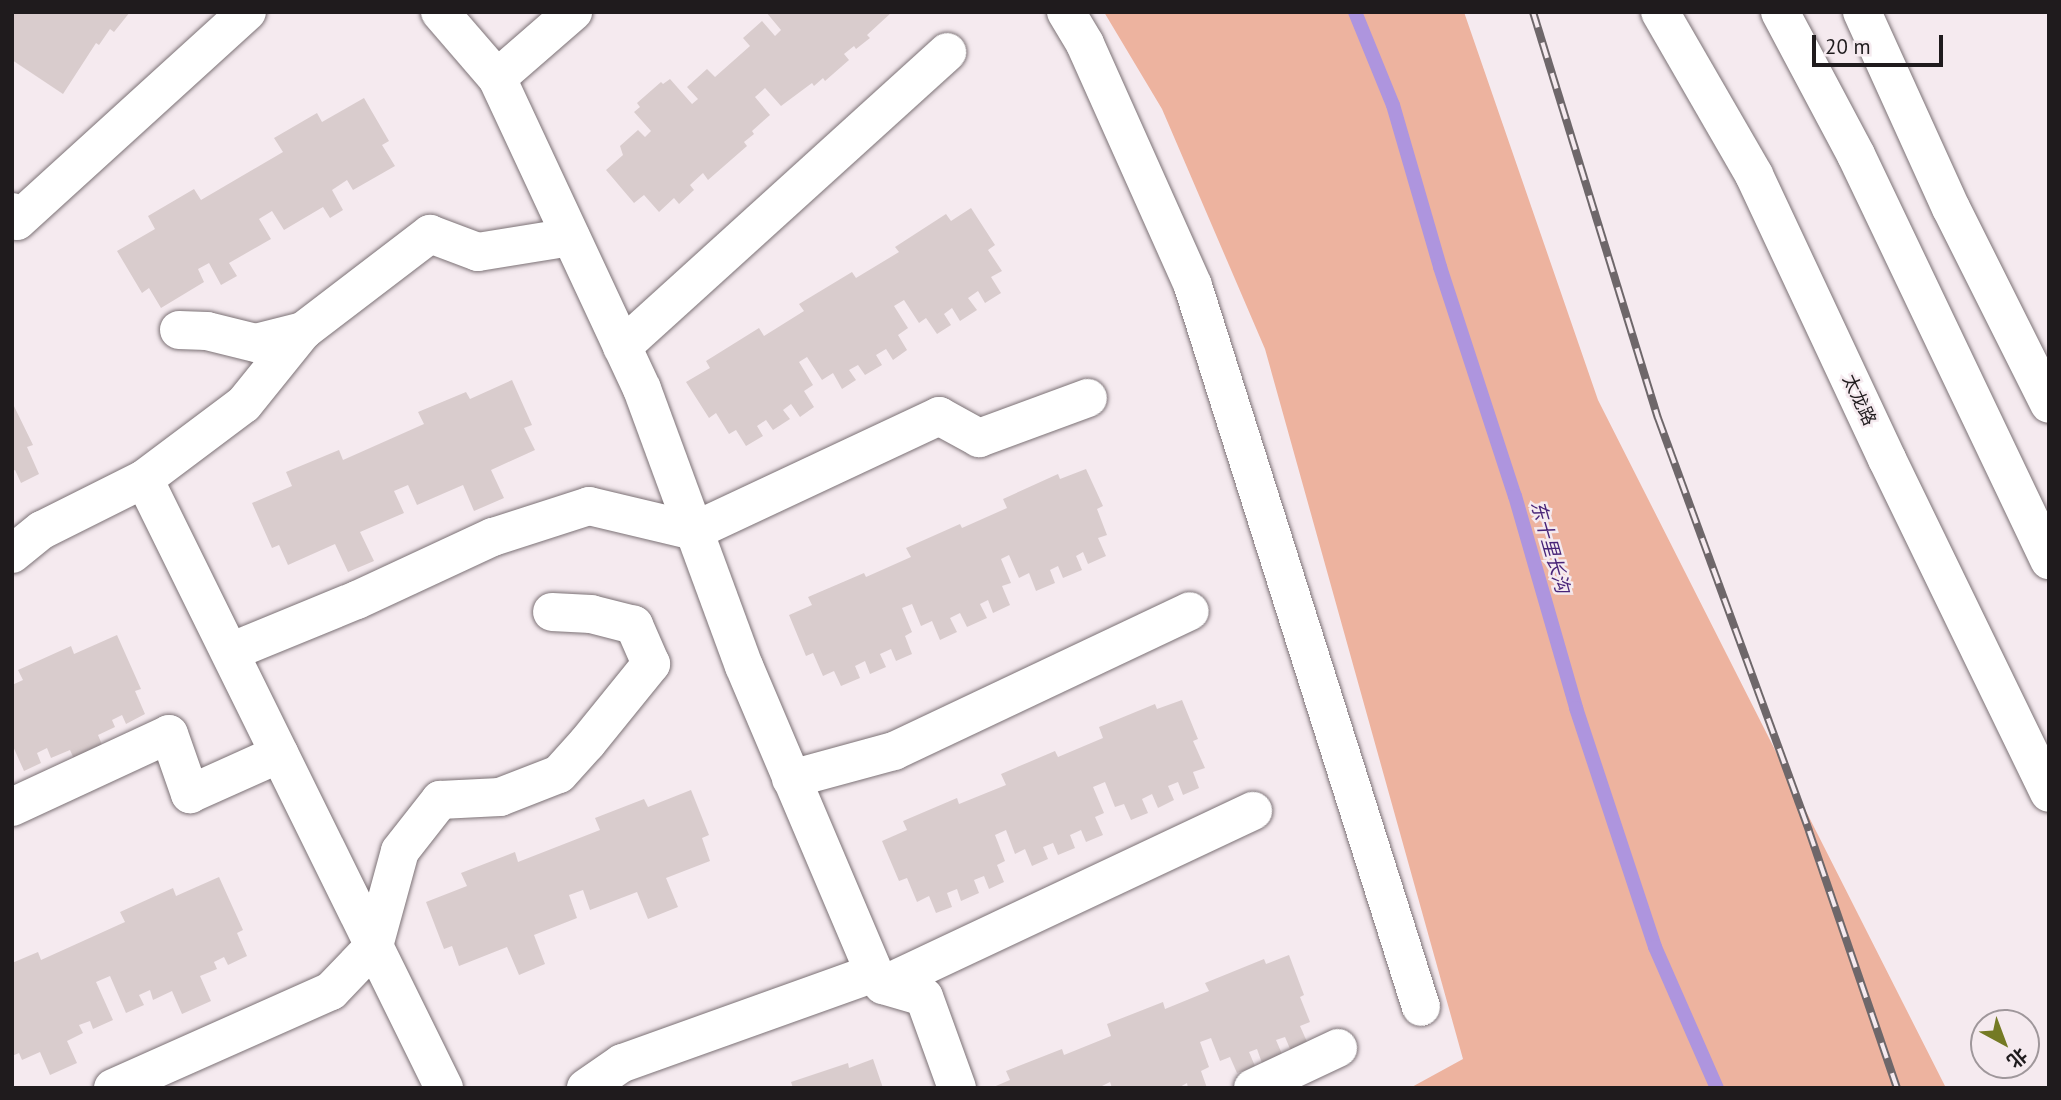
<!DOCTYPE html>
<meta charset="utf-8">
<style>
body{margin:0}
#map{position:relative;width:2061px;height:1100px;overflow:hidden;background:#f5eaef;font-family:"PT Sans","Noto Sans SC",sans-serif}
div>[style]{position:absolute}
.green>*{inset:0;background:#edb39f}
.stream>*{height:14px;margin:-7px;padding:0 7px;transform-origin:7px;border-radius:7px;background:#ae95de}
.building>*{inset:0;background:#d9cccd}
.roads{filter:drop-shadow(0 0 2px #7c7276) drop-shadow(0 0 2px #7c7276)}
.minor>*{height:38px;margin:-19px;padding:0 19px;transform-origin:19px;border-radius:19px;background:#fff}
.rail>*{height:8px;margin-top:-4px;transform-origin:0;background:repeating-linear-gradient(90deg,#f5eaef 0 16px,#6e676a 0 32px);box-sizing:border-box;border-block:2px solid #6e676a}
span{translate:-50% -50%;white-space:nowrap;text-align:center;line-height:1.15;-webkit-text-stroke:5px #f5eaef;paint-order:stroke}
.street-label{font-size:18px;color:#1f1b1d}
.water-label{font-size:19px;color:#482478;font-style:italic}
.frame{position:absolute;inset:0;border:14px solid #1f1b1d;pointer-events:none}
.north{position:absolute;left:1970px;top:1009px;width:70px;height:70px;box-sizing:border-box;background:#f5eaef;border:2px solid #9f979b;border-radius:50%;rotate:139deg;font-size:19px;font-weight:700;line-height:28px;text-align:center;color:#1f1b1d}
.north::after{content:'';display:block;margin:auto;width:24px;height:32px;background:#747a24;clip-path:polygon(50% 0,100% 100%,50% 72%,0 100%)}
.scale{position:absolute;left:1812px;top:35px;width:131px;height:32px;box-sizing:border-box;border:4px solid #1f1b1d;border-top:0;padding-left:9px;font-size:21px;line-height:24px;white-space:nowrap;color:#1f1b1d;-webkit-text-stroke:5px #f5eaef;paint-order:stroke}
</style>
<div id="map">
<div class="green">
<div style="clip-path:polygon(1104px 12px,1464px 12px,1598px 400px,1946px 1088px,1410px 1088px,1463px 1059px,1265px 349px,1162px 109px)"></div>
</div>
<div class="stream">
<div style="left:1355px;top:12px;width:100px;rotate:67.8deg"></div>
<div style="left:1393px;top:105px;width:169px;rotate:73.8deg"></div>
<div style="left:1440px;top:267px;width:241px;rotate:71.9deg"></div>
<div style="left:1515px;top:496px;width:221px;rotate:73.9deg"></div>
<div style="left:1576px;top:708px;width:252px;rotate:71.7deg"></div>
<div style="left:1655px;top:947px;width:154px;rotate:66.3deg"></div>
</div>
<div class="building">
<div style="clip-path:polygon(12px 12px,130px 12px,114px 32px,110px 29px,99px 45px,96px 43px,63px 94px,12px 60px)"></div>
<div style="clip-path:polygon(766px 12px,892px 12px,867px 35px,870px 38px,856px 49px,854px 46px,844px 54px,849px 60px,825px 81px,823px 78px,814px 86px,812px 83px,781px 106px,765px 88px,755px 97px,770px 115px,752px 131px,754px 134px,744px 142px,747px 146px,708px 180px,703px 173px,690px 185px,694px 190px,679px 204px,674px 198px,659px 212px,644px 195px,634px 203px,606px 170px,623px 155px,620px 146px,638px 130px,645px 137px,651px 131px,634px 112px,640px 107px,637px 103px,661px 82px,663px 84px,670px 79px,692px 104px,698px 99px,687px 87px,707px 69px,715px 77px,750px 46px,743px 38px,762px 21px,775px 36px,781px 30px)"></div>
<div style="clip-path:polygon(364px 98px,389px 141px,382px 145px,395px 166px,353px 190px,347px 180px,332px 190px,343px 210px,330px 218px,323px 207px,284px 230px,272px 211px,259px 219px,271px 239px,229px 263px,237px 276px,221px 285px,209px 263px,198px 269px,204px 282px,161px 308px,149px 288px,142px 293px,117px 251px,155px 229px,148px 216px,194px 189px,201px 200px,283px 152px,274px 138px,317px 113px,322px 122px)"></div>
<div style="clip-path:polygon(971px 208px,995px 245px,988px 250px,1002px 271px,991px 277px,1001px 293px,985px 303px,978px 291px,968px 298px,977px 310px,960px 321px,952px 308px,944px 314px,951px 325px,937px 334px,926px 318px,919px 323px,904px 300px,894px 306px,908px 328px,898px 335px,907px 350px,893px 360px,886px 349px,876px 355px,882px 365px,865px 375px,858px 365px,849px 370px,856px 380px,842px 389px,833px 373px,822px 380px,807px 357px,799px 362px,813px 385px,804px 391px,814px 407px,800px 417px,791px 404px,783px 410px,790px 419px,773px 430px,766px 420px,757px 426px,763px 436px,746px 446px,736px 430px,729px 434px,716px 413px,709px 418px,686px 382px,710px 368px,706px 361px,759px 328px,764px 336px,804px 311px,799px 304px,852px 272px,856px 278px,899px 252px,895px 247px,946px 214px,951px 221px)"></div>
<div style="clip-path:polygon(512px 380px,532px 425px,524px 428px,535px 450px,491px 470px,504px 498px,474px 511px,463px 485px,417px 505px,408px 485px,394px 491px,404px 513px,360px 532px,374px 561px,348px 572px,335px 544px,288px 565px,279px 545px,272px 548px,252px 503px,292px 486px,286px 472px,339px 450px,343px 460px,424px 424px,418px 412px,466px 392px,470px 399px)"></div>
<div style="clip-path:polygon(12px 402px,33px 445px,27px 447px,39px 474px,21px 483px,15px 470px,12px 471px)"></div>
<div style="clip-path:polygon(1086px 469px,1103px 506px,1097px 509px,1107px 535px,1098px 538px,1106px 556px,1088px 564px,1083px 552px,1076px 556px,1082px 570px,1063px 578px,1058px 566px,1050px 570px,1055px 583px,1036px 591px,1029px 573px,1019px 578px,1009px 555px,1001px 559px,1011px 583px,1002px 586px,1010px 605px,993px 613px,988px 600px,980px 604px,987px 618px,967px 627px,960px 613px,950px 618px,957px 632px,940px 640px,932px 621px,921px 626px,912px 604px,902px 608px,912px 632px,905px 636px,912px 654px,896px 661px,891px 649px,880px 654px,886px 667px,870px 674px,865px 661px,855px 666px,860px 678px,841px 686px,834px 671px,823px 676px,813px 653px,806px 656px,789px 615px,812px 605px,808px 597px,864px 573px,866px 577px,911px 557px,906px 548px,960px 524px,962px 528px,1007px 508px,1003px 499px,1058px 474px,1060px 479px)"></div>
<div style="clip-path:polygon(117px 635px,141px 689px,135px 691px,145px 714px,126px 724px,122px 715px,112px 720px,115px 727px,98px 735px,108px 759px,80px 772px,70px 750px,51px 758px,47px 748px,37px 753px,41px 763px,24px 771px,12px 744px,12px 685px,23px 680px,18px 670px,71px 646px,74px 654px)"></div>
<div style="clip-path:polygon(1182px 700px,1198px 739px,1193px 741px,1205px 768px,1193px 772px,1199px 788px,1183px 795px,1178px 782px,1168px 786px,1174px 800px,1158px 808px,1152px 794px,1142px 799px,1148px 813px,1131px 820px,1124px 804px,1115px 807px,1105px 782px,1093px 787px,1104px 813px,1095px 817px,1103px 835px,1086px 842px,1081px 830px,1070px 835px,1075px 848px,1058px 855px,1053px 843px,1043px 847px,1048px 859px,1032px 866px,1025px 849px,1015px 854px,1006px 830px,995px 835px,1005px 861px,997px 865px,1004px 882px,989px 889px,984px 876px,974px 880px,979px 893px,961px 901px,957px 889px,947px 893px,952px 907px,936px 913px,929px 896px,917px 902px,907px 878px,899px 881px,882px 841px,907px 830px,903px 821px,957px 798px,959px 804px,1006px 785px,1001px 774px,1055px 751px,1058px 757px,1103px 738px,1099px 727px,1155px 704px,1157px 709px)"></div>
<div style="clip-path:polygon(691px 790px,709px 835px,702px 838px,710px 861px,666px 878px,678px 907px,648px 919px,637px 892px,590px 910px,583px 890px,569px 895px,577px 918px,534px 935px,545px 964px,519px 975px,507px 947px,459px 966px,452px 946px,444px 949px,426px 902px,467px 886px,461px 873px,515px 852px,518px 862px,600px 830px,595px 818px,644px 799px,648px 807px)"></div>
<div style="clip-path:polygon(219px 877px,243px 930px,237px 933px,247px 956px,228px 965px,224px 957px,214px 962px,217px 969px,200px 976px,211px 1001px,182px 1014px,172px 991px,153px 1000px,150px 990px,139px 995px,144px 1005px,126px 1013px,110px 976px,96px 982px,113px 1020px,93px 1029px,90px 1021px,79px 1025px,83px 1033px,67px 1041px,77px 1063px,50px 1075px,40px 1052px,22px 1060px,19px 1053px,12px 1056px,12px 963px,38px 952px,41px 960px,125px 922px,120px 912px,173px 888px,176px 896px)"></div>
<div style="clip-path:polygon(1289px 955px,1304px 995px,1300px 997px,1310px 1022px,1300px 1026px,1308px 1044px,1291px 1051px,1285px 1037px,1276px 1040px,1282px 1054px,1262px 1063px,1257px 1049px,1249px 1052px,1255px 1066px,1237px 1073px,1230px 1057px,1220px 1061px,1211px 1038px,1200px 1042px,1209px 1067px,1201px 1071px,1207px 1088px,1188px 1088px,1187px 1083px,1178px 1088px,1112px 1088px,1110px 1082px,1098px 1088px,991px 1088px,1010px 1080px,1006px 1071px,1062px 1049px,1064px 1055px,1111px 1036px,1107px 1024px,1163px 1002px,1165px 1009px,1209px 991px,1205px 983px,1264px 959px,1266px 964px)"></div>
<div style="clip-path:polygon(873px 1059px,883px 1088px,793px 1088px,791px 1082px,848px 1063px,849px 1068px)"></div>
</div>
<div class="roads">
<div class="minor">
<div style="left:440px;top:12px;width:87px;rotate:49.2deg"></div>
<div style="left:497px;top:78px;width:343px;rotate:65deg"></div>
<div style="left:642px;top:389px;width:295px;rotate:69.8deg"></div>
<div style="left:744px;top:666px;width:333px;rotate:67deg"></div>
<div style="left:874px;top:973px;width:268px;rotate:160.3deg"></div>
<div style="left:622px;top:1063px;width:44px;rotate:145.2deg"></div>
<div style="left:1066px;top:12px;width:37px;rotate:59deg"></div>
<div style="left:1085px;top:44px;width:265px;rotate:65.9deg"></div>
<div style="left:1193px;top:286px;width:756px;rotate:72.45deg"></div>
<div style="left:1660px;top:12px;width:188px;rotate:60deg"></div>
<div style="left:1754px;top:175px;width:314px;rotate:64.9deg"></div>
<div style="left:1887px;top:459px;width:371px;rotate:64.1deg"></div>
<div style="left:1780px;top:12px;width:162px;rotate:62deg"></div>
<div style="left:1856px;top:155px;width:449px;rotate:64.5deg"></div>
<div style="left:1862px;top:12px;width:215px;rotate:65.6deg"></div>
<div style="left:1951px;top:208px;width:219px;rotate:63.4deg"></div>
<div style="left:497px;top:78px;width:101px;rotate:-41deg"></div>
<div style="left:12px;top:212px;width:10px;rotate:61deg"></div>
<div style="left:17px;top:221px;width:311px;rotate:-42.3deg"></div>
<div style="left:179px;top:330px;width:28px;rotate:2deg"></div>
<div style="left:207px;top:331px;width:50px;rotate:13.8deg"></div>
<div style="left:256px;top:343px;width:49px;rotate:-14.3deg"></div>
<div style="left:303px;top:331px;width:160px;rotate:-37.4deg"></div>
<div style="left:430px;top:234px;width:51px;rotate:20.6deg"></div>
<div style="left:478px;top:252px;width:94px;rotate:-9.2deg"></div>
<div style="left:622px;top:347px;width:439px;rotate:-42.2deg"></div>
<div style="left:144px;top:479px;width:679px;rotate:63.77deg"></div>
<div style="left:12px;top:554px;width:38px;rotate:-39deg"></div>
<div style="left:42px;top:530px;width:114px;rotate:-26.6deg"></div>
<div style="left:144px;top:479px;width:125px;rotate:-36.9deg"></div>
<div style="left:244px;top:404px;width:94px;rotate:-51.1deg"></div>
<div style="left:230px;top:652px;width:137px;rotate:-22.3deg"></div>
<div style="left:357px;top:600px;width:150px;rotate:-24.9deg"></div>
<div style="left:493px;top:537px;width:101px;rotate:-17.9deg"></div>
<div style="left:589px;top:506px;width:108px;rotate:13.4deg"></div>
<div style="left:694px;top:531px;width:271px;rotate:-25.1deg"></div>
<div style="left:939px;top:416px;width:46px;rotate:28.8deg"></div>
<div style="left:979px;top:438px;width:116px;rotate:-20.2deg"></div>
<div style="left:791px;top:779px;width:107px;rotate:-15.2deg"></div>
<div style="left:894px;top:751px;width:327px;rotate:-25.3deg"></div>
<div style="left:12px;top:807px;width:173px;rotate:-24.9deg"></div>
<div style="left:169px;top:734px;width:64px;rotate:70.7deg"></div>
<div style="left:190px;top:794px;width:98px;rotate:-24.2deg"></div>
<div style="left:113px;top:1088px;width:239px;rotate:-24deg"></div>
<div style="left:331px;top:991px;width:62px;rotate:-46.3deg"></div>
<div style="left:374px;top:946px;width:98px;rotate:-74.7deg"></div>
<div style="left:400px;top:851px;width:65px;rotate:-51.9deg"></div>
<div style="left:440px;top:800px;width:60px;rotate:-2.9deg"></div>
<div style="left:500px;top:797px;width:63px;rotate:-21.3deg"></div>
<div style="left:559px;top:774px;width:42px;rotate:-47.9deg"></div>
<div style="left:587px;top:743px;width:102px;rotate:-51deg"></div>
<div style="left:651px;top:664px;width:43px;rotate:-113.6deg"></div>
<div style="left:634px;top:625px;width:44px;rotate:-165.7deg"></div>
<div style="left:591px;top:614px;width:39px;rotate:-177deg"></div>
<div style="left:957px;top:1088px;width:97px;rotate:-109.9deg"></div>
<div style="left:924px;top:997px;width:43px;rotate:-163.7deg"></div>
<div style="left:883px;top:985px;width:409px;rotate:-25.2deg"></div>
<div style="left:1253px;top:1088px;width:94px;rotate:-25.2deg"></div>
</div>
</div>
<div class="rail">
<div style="left:1533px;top:12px;width:425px;rotate:72.9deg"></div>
<div style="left:1658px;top:418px;width:440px;rotate:69.9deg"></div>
<div style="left:1809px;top:831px;width:272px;rotate:71.1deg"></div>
</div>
<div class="street-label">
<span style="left:1859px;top:400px;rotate:65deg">太龙路</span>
</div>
<div class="water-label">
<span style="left:1550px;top:547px;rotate:74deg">东十里长沟</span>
</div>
<div class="frame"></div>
<div class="north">北</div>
<div class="scale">20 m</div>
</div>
